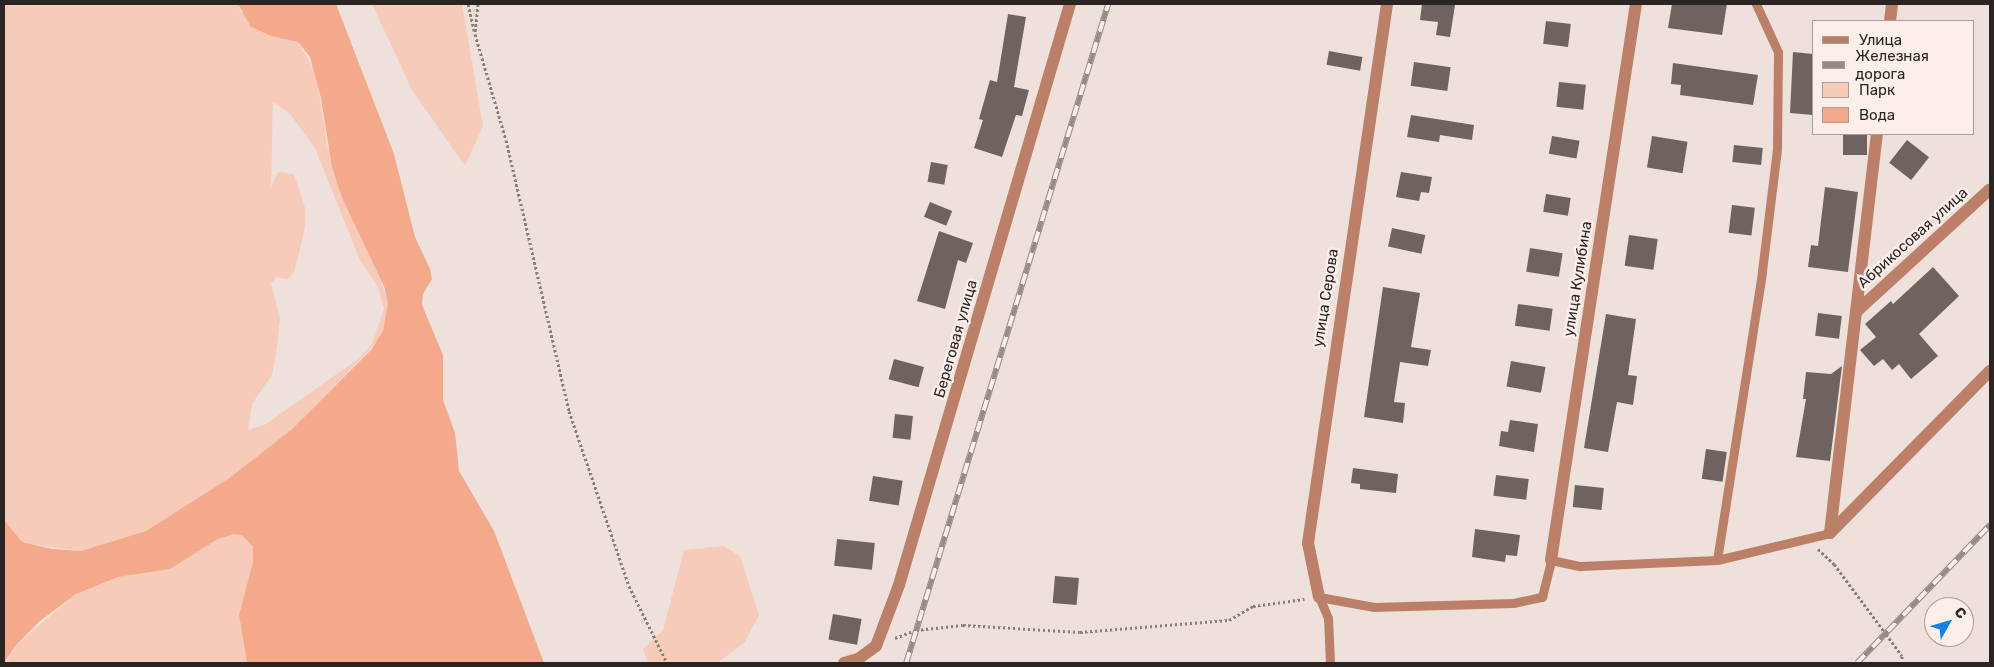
<!DOCTYPE html>
<meta charset="utf-8">
<style>
body{margin:0}
#map{position:relative;width:1994px;height:667px;overflow:hidden;background:#eee1db;font-family:Rubik,sans-serif}
div>[style]{position:absolute}
.green>*{inset:0;background:#f7cbb9}
.water>*{inset:0;background:#f4a98a}
.building>*{inset:0;background:#6e635e;transform-origin:0 0}
.path>*{height:3px;margin-top:-1.5px;transform-origin:0;background:repeating-linear-gradient(90deg,#887f7b 0 2.5px,transparent 0 5px)}
.service>*{height:9px;margin:-4.5px;padding:0 4.5px;transform-origin:4.5px;border-radius:4.5px;background:#bb8067}
.minor>*{height:12px;margin:-6px;padding:0 6px;transform-origin:6px;border-radius:6px;background:#bb8067}
.rail>*{height:5.5px;margin-top:-2.75px;transform-origin:0;background:repeating-linear-gradient(90deg,#fceee9 0 11px,#958c87 0 22px);box-sizing:border-box;border-block:1px solid #958c87}
span{translate:-50% -50%;white-space:nowrap;text-align:center;line-height:1.15;-webkit-text-stroke:5px #fceee9;paint-order:stroke}
.street-label{font-size:15px;color:#2a2523}
.frame{position:absolute;inset:0;border:5px solid #2a2523;pointer-events:none}
.legend{position:absolute;left:1812px;top:20px;width:162px;height:115px;box-sizing:border-box;background:#fceee9;border:1px solid #a89e9a;margin:0;padding:6px 9px;list-style:none;font-size:15px;color:#2a2523}
.legend li{display:flex;align-items:center;gap:10px;height:25px}
.legend b{width:25px;border:1px solid #a89e9a}
.north{position:absolute;left:1924px;top:597px;width:50px;height:50px;box-sizing:border-box;background:#fceee9;border:1px solid #a89e9a;border-radius:50%;rotate:51deg;font-size:14px;font-weight:700;line-height:20px;text-align:center;color:#2a2523}
.north::after{content:'';display:block;margin:auto;width:18px;height:22px;background:#1580e7;clip-path:polygon(50% 0,100% 100%,50% 72%,0 100%)}
</style>
<div id="map">
<div class="green">
<div style="clip-path:polygon(evenodd,4px 4px,238px 4px,241px 12px,298px 42px,316px 73px,327px 144px,342px 198px,378px 271px,388px 303px,386px 322px,376px 343px,291px 430px,228px 479px,169px 518px,146px 531px,81px 551px,22px 543px,4px 520px,4px 4px,273px 102px,290px 114px,315px 148px,360px 260px,378px 287px,384px 309px,372px 344px,358px 359px,266px 424px,248px 430px,252px 404px,272px 375px,276px 355px,280px 319px,271px 283px,277px 277px,287px 279px,294px 273px,305px 228px,305px 208px,294px 174px,278px 172px,271px 187px,273px 102px)"></div>
<div style="clip-path:polygon(372px 4px,462px 4px,483px 126px,465px 166px,412px 90px)"></div>
<div style="clip-path:polygon(234px 534px,242px 535px,253px 547px,253px 562px,239px 615px,247px 663px,6px 663px,16px 645px,76px 594px,118px 577px,170px 569px,218px 539px)"></div>
<div style="clip-path:polygon(724px 546px,740px 556px,759px 615px,745px 642px,717px 663px,648px 663px,643px 649px,663px 630px,684px 550px)"></div>
</div>
<div class="water">
<div style="clip-path:polygon(238px 4px,336px 4px,394px 154px,415px 237px,430px 269px,432px 279px,423px 294px,422px 305px,443px 355px,443px 400px,455px 433px,459px 471px,494px 531px,544px 663px,247px 663px,239px 615px,253px 562px,253px 547px,242px 535px,234px 534px,218px 539px,170px 569px,118px 577px,76px 594px,40px 621px,16px 645px,4px 663px,4px 520px,22px 542px,52px 549px,81px 551px,146px 531px,228px 479px,291px 430px,372px 349px,383px 330px,388px 304px,384px 286px,342px 198px,332px 167px,321px 98px,310px 57px,298px 42px,271px 36px,251px 27px)"></div>
</div>
<div class="building">
<div style="clip-path:polygon(1422px 4px,1455px 5px,1450px 37px,1436px 35px,1438px 22px,1420px 20px)"></div>
<div style="clip-path:polygon(1672px 4px,1727px 4px,1722px 35px,1668px 28px)"></div>
<div style="clip-path:polygon(1008px 14px,1026px 17px,1014px 87px,1029px 90px,1022px 116px,1016px 115px,1002px 157px,974px 148px,983px 120px,979px 119px,990px 80px,997px 82px)"></div>
<div style="left:1546px;top:21px;width:25px;height:23px;rotate:7deg"></div>
<div style="left:1329px;top:51px;width:34px;height:14px;rotate:10deg"></div>
<div style="clip-path:polygon(1793px 52px,1813px 54px,1813px 115px,1790px 113px)"></div>
<div style="left:1414px;top:62px;width:37px;height:24px;rotate:8deg"></div>
<div style="clip-path:polygon(1673px 63px,1758px 75px,1753px 105px,1680px 95px,1681px 85px,1671px 84px)"></div>
<div style="left:1559px;top:82px;width:27px;height:25px;rotate:6deg"></div>
<div style="clip-path:polygon(1411px 115px,1474px 125px,1472px 140px,1440px 135px,1439px 142px,1407px 137px)"></div>
<div style="left:1843px;top:134px;width:24px;height:21px"></div>
<div style="left:1552px;top:136px;width:28px;height:18px;rotate:10deg"></div>
<div style="left:1652px;top:136px;width:36px;height:32px;rotate:9deg"></div>
<div style="left:1907px;top:140px;width:28px;height:29px;rotate:38deg"></div>
<div style="left:1734px;top:145px;width:29px;height:17px;rotate:6deg"></div>
<div style="left:931px;top:162px;width:17px;height:20px;rotate:10deg"></div>
<div style="clip-path:polygon(1401px 172px,1432px 177px,1429px 193px,1421px 192px,1419px 201px,1396px 197px)"></div>
<div style="clip-path:polygon(1825px 187px,1858px 192px,1848px 272px,1808px 267px,1811px 245px,1818px 246px)"></div>
<div style="left:1546px;top:194px;width:25px;height:18px;rotate:9deg"></div>
<div style="left:930px;top:202px;width:24px;height:16px;rotate:22deg"></div>
<div style="left:1732px;top:205px;width:23px;height:28px;rotate:7deg"></div>
<div style="left:1392px;top:228px;width:34px;height:19px;rotate:12deg"></div>
<div style="clip-path:polygon(939px 231px,973px 243px,966px 263px,958px 260px,945px 309px,917px 301px)"></div>
<div style="left:1629px;top:235px;width:29px;height:31px;rotate:8deg"></div>
<div style="left:1530px;top:248px;width:33px;height:24px;rotate:9deg"></div>
<div style="clip-path:polygon(1933px 267px,1959px 296px,1919px 334px,1938px 356px,1911px 379px,1899px 364px,1892px 370px,1883px 359px,1874px 366px,1860px 350px,1876px 337px,1865px 324px,1891px 301px,1893px 304px)"></div>
<div style="clip-path:polygon(1383px 287px,1420px 293px,1411px 347px,1431px 350px,1428px 366px,1400px 362px,1394px 402px,1405px 403px,1403px 423px,1364px 417px)"></div>
<div style="left:1518px;top:304px;width:35px;height:22px;rotate:8deg"></div>
<div style="left:1818px;top:313px;width:24px;height:23px;rotate:7deg"></div>
<div style="clip-path:polygon(1606px 314px,1636px 319px,1628px 375px,1637px 376px,1633px 405px,1617px 402px,1608px 452px,1584px 448px)"></div>
<div style="left:894px;top:359px;width:31px;height:21px;rotate:15deg"></div>
<div style="left:1511px;top:361px;width:35px;height:26px;rotate:10deg"></div>
<div style="clip-path:polygon(1842px 366px,1830px 461px,1796px 457px,1806px 399px,1803px 399px,1806px 372px,1831px 374px)"></div>
<div style="left:895px;top:414px;width:18px;height:24px;rotate:6deg"></div>
<div style="clip-path:polygon(1510px 420px,1538px 424px,1534px 452px,1499px 446px,1501px 431px,1508px 432px)"></div>
<div style="left:1706px;top:449px;width:21px;height:30px;rotate:8deg"></div>
<div style="clip-path:polygon(1353px 468px,1398px 474px,1396px 493px,1360px 489px,1360px 484px,1351px 483px)"></div>
<div style="left:1496px;top:475px;width:33px;height:21px;rotate:7deg"></div>
<div style="left:873px;top:476px;width:30px;height:25px;rotate:9deg"></div>
<div style="left:1575px;top:485px;width:29px;height:22px;rotate:6deg"></div>
<div style="clip-path:polygon(1475px 529px,1520px 535px,1517px 556px,1506px 555px,1505px 562px,1472px 557px)"></div>
<div style="left:837px;top:539px;width:38px;height:27px;rotate:6deg"></div>
<div style="left:1055px;top:576px;width:24px;height:27px;rotate:5deg"></div>
<div style="left:833px;top:614px;width:29px;height:26px;rotate:10deg"></div>
</div>
<div class="path">
<div style="left:468px;top:4px;width:28px;rotate:77deg"></div>
<div style="left:478px;top:4px;width:30px;rotate:96deg"></div>
<div style="left:475px;top:34px;width:110px;rotate:73.7deg"></div>
<div style="left:506px;top:140px;width:278px;rotate:76.9deg"></div>
<div style="left:569px;top:411px;width:185px;rotate:71.1deg"></div>
<div style="left:629px;top:586px;width:86px;rotate:63.7deg"></div>
<div style="left:1818px;top:549px;width:22px;rotate:43deg"></div>
<div style="left:1834px;top:564px;width:87px;rotate:53.4deg"></div>
<div style="left:1886px;top:634px;width:27px;rotate:54deg"></div>
<div style="left:1902px;top:656px;width:7px;rotate:90deg"></div>
<div style="left:895px;top:638px;width:22px;rotate:-21deg"></div>
<div style="left:916px;top:630px;width:47px;rotate:-6.1deg"></div>
<div style="left:963px;top:625px;width:117px;rotate:3.4deg"></div>
<div style="left:1080px;top:632px;width:149px;rotate:-4.6deg"></div>
<div style="left:1229px;top:620px;width:28px;rotate:-30deg"></div>
<div style="left:1253px;top:606px;width:52px;rotate:-7.7deg"></div>
</div>
<div class="service">
<div style="left:1717px;top:560px;width:292px;rotate:-81.1deg"></div>
<div style="left:1762px;top:271px;width:124px;rotate:-83deg"></div>
<div style="left:1777px;top:148px;width:96px;rotate:-89.4deg"></div>
<div style="left:1778px;top:52px;width:53px;rotate:-114.6deg"></div>
<div style="left:1330px;top:663px;width:45px;rotate:-92.5deg"></div>
<div style="left:1328px;top:618px;width:23px;rotate:-113deg"></div>
<div style="left:1319px;top:597px;width:56px;rotate:10.3deg"></div>
<div style="left:1374px;top:607px;width:139px;rotate:-1.6deg"></div>
<div style="left:1513px;top:603px;width:30px;rotate:-12deg"></div>
<div style="left:1542px;top:597px;width:38px;rotate:-76deg"></div>
<div style="left:1551px;top:560px;width:30px;rotate:12deg"></div>
<div style="left:1580px;top:566px;width:137px;rotate:-2.5deg"></div>
<div style="left:1717px;top:560px;width:116px;rotate:-13.4deg"></div>
</div>
<div class="minor">
<div style="left:1890px;top:21px;width:17px;rotate:-83deg"></div>
<div style="left:1857px;top:311px;width:180px;rotate:-42.5deg"></div>
<div style="left:1830px;top:533px;width:402px;rotate:-83.3deg"></div>
<div style="left:1830px;top:533px;width:228px;rotate:-45.4deg"></div>
<div style="left:1551px;top:560px;width:562px;rotate:-81.31deg"></div>
<div style="left:1319px;top:597px;width:55px;rotate:-101.5deg"></div>
<div style="left:1308px;top:543px;width:545px;rotate:-81.66deg"></div>
<div style="left:844px;top:663px;width:15px;rotate:-16deg"></div>
<div style="left:858px;top:659px;width:22px;rotate:-36deg"></div>
<div style="left:876px;top:646px;width:65px;rotate:-69.3deg"></div>
<div style="left:899px;top:585px;width:606px;rotate:-73.6deg"></div>
</div>
<div class="rail">
<div style="left:906px;top:663px;width:689px;rotate:-72.96deg"></div>
<div style="left:1857px;top:663px;width:192px;rotate:-46.1deg"></div>
</div>
<div class="street-label">
<span style="left:1913px;top:238px;rotate:-42deg">Абрикосовая улица</span>
<span style="left:1578px;top:279px;rotate:-81deg">улица Кулибина</span>
<span style="left:1326px;top:298px;rotate:-81deg">улица Серова</span>
<span style="left:956px;top:339px;rotate:-74deg">Береговая улица</span>
</div>
<div class="frame"></div>
<ul class="legend">
<li><b style="height:6px;background:#bb8067"></b>Улица</li>
<li><b style="height:6px;background:#958c87"></b>Железная дорога</li>
<li><b style="height:14px;background:#f7cbb9"></b>Парк</li>
<li><b style="height:14px;background:#f4a98a"></b>Вода</li>
</ul>
<div class="north">С</div>
</div>
